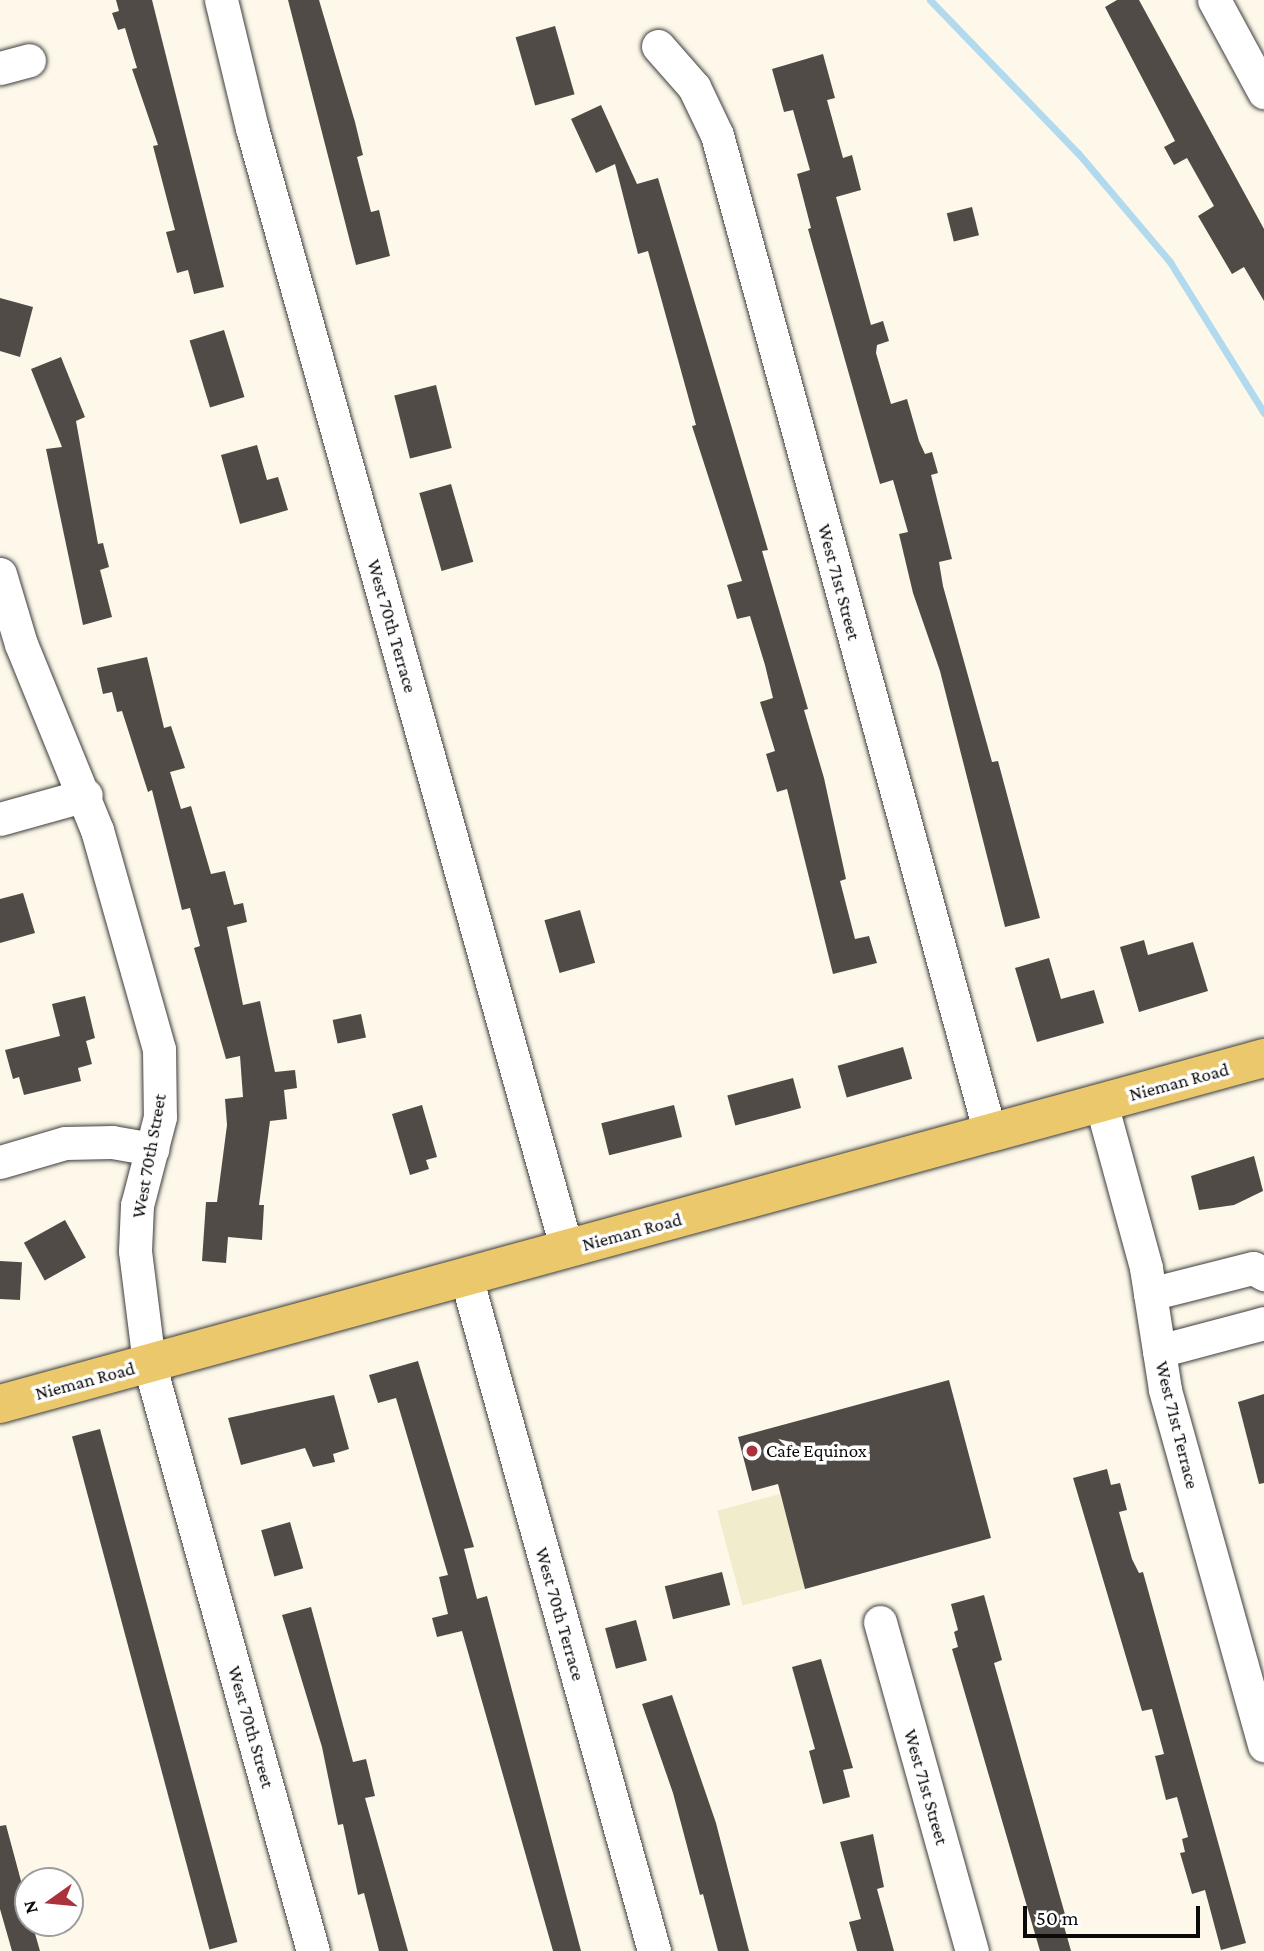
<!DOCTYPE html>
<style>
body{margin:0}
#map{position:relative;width:1264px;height:1951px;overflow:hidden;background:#fdf8e9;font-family:"Crimson Pro",serif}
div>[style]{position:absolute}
.farmland>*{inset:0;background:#f0eccc;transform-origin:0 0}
.stream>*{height:7px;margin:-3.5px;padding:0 3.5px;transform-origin:3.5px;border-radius:3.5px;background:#b2daef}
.building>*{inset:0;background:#514b47;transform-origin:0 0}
.roads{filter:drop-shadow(0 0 2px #3d3d3d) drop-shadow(0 0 2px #3d3d3d)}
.minor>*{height:33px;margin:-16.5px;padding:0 16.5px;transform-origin:16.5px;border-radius:16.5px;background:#fff}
.major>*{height:38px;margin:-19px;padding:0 19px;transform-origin:19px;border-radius:19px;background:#ebc86b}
.dots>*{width:19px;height:19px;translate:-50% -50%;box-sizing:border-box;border:4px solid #fff;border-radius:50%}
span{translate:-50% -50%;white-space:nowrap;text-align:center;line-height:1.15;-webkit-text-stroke:7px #fff;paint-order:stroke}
.street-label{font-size:19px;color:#0a0a0a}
.poi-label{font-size:19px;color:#0a0a0a}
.left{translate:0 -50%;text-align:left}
.north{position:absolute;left:14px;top:1867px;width:70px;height:70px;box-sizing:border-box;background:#fff;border:2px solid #9d9d9d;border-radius:50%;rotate:255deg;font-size:19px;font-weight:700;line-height:28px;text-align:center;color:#0a0a0a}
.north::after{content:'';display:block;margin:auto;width:24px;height:32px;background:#ab313a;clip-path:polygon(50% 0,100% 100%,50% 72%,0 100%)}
.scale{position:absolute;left:1023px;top:1906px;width:177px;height:32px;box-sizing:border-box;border:4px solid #0a0a0a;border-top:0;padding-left:9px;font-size:21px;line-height:24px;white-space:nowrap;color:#0a0a0a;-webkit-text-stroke:5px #fff;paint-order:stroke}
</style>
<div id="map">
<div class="farmland">
<div style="left:780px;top:1494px;width:98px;height:65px;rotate:75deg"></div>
</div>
<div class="stream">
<div style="left:930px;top:0;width:213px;rotate:46deg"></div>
<div style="left:1078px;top:153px;width:143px;rotate:49.8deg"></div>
<div style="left:1170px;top:262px;width:178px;rotate:58.1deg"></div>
</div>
<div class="building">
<div style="clip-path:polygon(116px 0,152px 0,224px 287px,194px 294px,188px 270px,177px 273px,166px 232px,175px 230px,153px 146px,158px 145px,132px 69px,137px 68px,125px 28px,118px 30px,112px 13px,119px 11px)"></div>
<div style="clip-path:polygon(288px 0,319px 0,355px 122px,363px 155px,357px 157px,371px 212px,379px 210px,390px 256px,356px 265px)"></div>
<div style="clip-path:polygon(1117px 0,1139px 0,1264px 229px,1264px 301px,1244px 267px,1232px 274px,1198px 216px,1214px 206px,1187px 158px,1174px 165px,1164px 147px,1175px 141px,1105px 7px)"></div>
<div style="left:555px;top:26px;width:71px;height:41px;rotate:74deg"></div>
<div style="clip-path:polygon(823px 54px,835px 98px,827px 100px,843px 158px,852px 155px,861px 190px,836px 197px,871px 325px,883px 321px,889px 341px,877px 345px,876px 353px,891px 404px,907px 399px,919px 441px,925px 454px,932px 452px,938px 473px,931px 475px,952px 559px,939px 562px,943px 586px,992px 762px,998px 761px,1040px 918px,1005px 927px,940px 671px,913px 593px,899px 534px,908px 532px,893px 480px,880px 484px,808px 229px,811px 228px,797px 174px,810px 170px,793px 110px,784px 112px,772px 69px)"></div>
<div style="clip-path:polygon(601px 105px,637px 184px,658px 178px,768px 550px,762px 551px,808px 709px,804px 710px,824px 778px,846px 879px,840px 881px,855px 939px,869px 936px,877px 963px,833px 974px,787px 789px,777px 792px,766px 754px,775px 751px,760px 702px,773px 698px,765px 665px,750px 616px,737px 619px,727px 585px,742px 581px,692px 426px,696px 425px,648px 251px,638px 254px,615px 164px,596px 173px,571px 119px)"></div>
<div style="left:972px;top:207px;width:29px;height:26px;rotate:76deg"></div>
<div style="clip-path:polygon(0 298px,33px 307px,20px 357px,0 351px)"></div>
<div style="left:224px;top:330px;width:70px;height:36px;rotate:73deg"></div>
<div style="clip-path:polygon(61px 357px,85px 417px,76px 421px,98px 544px,103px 543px,109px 567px,100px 570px,112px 617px,83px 625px,46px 449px,62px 447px,31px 369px)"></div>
<div style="left:436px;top:385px;width:65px;height:43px;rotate:76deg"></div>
<div style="clip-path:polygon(257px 445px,267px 480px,278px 477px,288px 510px,240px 524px,221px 455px)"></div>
<div style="left:451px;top:484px;width:81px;height:33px;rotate:74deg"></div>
<div style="clip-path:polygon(147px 657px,164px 728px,171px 726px,185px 768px,170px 772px,181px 809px,191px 806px,211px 874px,225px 871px,234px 905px,243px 903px,247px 922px,227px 927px,243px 1005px,260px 1001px,275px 1072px,295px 1070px,297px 1088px,284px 1090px,287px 1119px,270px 1121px,259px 1205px,264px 1205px,262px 1240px,228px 1237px,226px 1263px,202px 1261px,206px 1202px,217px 1202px,227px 1125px,225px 1099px,243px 1097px,240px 1056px,226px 1059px,194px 948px,200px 946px,190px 908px,182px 910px,152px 790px,148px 792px,122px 711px,117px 712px,112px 692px,103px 694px,97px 668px)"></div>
<div style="clip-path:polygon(23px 893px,35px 933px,0 943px,0 899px)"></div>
<div style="left:580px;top:910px;width:55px;height:37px;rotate:74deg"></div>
<div style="clip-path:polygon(1144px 940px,1148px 955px,1193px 942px,1208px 991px,1139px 1012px,1120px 947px)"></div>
<div style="clip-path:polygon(1049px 958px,1061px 999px,1094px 990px,1104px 1023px,1037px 1042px,1015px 968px)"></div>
<div style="clip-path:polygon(85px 996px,95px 1038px,86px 1041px,92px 1064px,78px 1068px,81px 1081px,24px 1095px,19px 1077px,13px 1079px,5px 1050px,60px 1036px,52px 1004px)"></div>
<div style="left:361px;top:1014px;width:24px;height:29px;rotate:78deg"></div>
<div style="left:903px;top:1047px;width:33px;height:68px;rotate:74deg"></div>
<div style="left:793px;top:1078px;width:31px;height:68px;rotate:75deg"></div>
<div style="clip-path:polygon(422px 1105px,437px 1157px,426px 1160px,429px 1169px,410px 1175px,392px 1114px)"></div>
<div style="left:674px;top:1105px;width:33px;height:75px;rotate:76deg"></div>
<div style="clip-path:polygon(1254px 1156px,1263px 1191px,1234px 1205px,1199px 1210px,1191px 1176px)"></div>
<div style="left:65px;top:1220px;width:43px;height:47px;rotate:61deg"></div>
<div style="left:0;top:1261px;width:22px;height:38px;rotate:3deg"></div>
<div style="clip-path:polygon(418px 1361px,474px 1547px,464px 1549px,477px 1599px,487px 1596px,581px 1951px,553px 1951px,462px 1631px,437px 1637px,432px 1618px,448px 1614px,439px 1577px,448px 1575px,396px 1398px,378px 1403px,369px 1375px)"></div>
<div style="clip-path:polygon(949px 1380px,991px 1538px,805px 1589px,778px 1484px,752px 1491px,738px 1437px)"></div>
<div style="clip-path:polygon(1264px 1394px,1264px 1483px,1259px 1484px,1238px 1402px)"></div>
<div style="clip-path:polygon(334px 1395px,349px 1449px,333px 1454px,335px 1462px,313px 1467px,305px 1448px,241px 1465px,228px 1418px)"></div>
<div style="left:100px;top:1429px;width:531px;height:29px;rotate:75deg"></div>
<div style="clip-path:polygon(1107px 1469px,1111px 1485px,1120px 1483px,1127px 1510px,1119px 1512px,1132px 1559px,1139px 1573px,1143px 1572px,1246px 1943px,1221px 1950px,1205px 1890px,1192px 1894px,1180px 1853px,1185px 1852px,1182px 1839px,1188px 1837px,1177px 1797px,1166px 1800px,1155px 1756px,1164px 1754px,1152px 1709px,1142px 1711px,1073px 1478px)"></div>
<div style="left:290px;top:1522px;width:48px;height:30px;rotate:74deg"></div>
<div style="left:722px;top:1572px;width:34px;height:59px;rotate:76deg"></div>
<div style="clip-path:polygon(984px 1595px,1002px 1660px,994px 1663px,1068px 1925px,1064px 1926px,1071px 1951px,1040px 1951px,952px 1649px,958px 1647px,954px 1632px,958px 1630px,951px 1604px)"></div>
<div style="clip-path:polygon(311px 1607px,353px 1762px,366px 1759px,375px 1796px,365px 1798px,408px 1951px,379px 1951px,364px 1893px,358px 1895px,343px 1824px,338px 1825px,322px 1747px,282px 1615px)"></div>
<div style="left:636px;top:1620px;width:42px;height:32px;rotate:75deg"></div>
<div style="clip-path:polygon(821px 1659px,853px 1768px,843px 1770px,850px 1797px,823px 1804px,809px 1751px,815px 1749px,792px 1667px)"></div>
<div style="clip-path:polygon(672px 1695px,716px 1823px,749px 1951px,718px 1951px,703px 1894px,700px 1895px,673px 1793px,642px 1704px)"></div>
<div style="clip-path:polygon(6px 1825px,28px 1907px,28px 1923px,32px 1923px,40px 1951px,12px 1951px,0 1909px,0 1826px)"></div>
<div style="clip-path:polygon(873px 1834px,884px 1887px,877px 1889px,894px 1951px,857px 1951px,849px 1922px,861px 1919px,840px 1842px)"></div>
</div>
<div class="roads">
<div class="minor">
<div style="left:221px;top:0;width:132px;rotate:76.4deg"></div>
<div style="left:252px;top:128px;width:1165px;rotate:74.32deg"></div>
<div style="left:1214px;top:0;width:105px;rotate:61.5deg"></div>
<div style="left:658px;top:46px;width:55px;rotate:48.7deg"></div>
<div style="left:694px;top:87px;width:53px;rotate:64.4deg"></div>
<div style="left:717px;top:135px;width:1035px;rotate:74.7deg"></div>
<div style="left:0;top:68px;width:30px;rotate:-15deg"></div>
<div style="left:0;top:574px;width:73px;rotate:73.3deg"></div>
<div style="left:21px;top:644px;width:201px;rotate:67.8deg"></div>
<div style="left:97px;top:830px;width:228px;rotate:74.2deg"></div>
<div style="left:159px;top:1049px;width:68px;rotate:89.2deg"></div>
<div style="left:160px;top:1117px;width:91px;rotate:104.6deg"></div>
<div style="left:137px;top:1205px;width:46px;rotate:92.5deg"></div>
<div style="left:135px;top:1251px;width:113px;rotate:82.9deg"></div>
<div style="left:149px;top:1363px;width:610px;rotate:74.42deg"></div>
<div style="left:0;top:819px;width:89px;rotate:-15.6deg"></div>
<div style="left:1101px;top:1103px;width:171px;rotate:74.7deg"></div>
<div style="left:1146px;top:1268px;width:123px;rotate:81.1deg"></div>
<div style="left:1165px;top:1390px;width:369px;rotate:74.4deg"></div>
<div style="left:0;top:1162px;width:68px;rotate:-16.3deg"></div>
<div style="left:65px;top:1143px;width:47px;rotate:-1.2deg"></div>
<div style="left:112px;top:1142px;width:41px;rotate:9.9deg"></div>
<div style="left:466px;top:1277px;width:700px;rotate:74.41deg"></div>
<div style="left:1150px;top:1294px;width:106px;rotate:-14.2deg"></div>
<div style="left:1253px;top:1268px;width:13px;rotate:29deg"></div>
<div style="left:1159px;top:1351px;width:109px;rotate:-14.9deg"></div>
<div style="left:880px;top:1622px;width:342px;rotate:74.4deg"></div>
</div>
<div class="major">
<div style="left:0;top:1404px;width:1311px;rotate:-15.31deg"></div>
</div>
</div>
<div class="dots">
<div style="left:752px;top:1451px;background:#ab313a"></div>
</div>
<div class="street-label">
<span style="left:839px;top:582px;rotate:75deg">West 71st Street</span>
<span style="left:392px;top:626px;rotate:74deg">West 70th Terrace</span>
<span style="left:1179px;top:1082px;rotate:-15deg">Nieman Road</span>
<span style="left:149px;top:1156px;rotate:-80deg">West 70th Street</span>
<span style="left:632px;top:1232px;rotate:-15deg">Nieman Road</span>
<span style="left:85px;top:1381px;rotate:-15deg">Nieman Road</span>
<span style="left:1177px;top:1425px;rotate:76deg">West 71st Terrace</span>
<span style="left:560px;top:1614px;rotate:74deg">West 70th Terrace</span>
<span style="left:251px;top:1727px;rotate:74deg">West 70th Street</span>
<span style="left:926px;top:1787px;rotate:74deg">West 71st Street</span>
</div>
<div class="poi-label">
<span class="left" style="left:766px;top:1451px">Cafe Equinox</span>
</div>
<div class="north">N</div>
<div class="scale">50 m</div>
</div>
